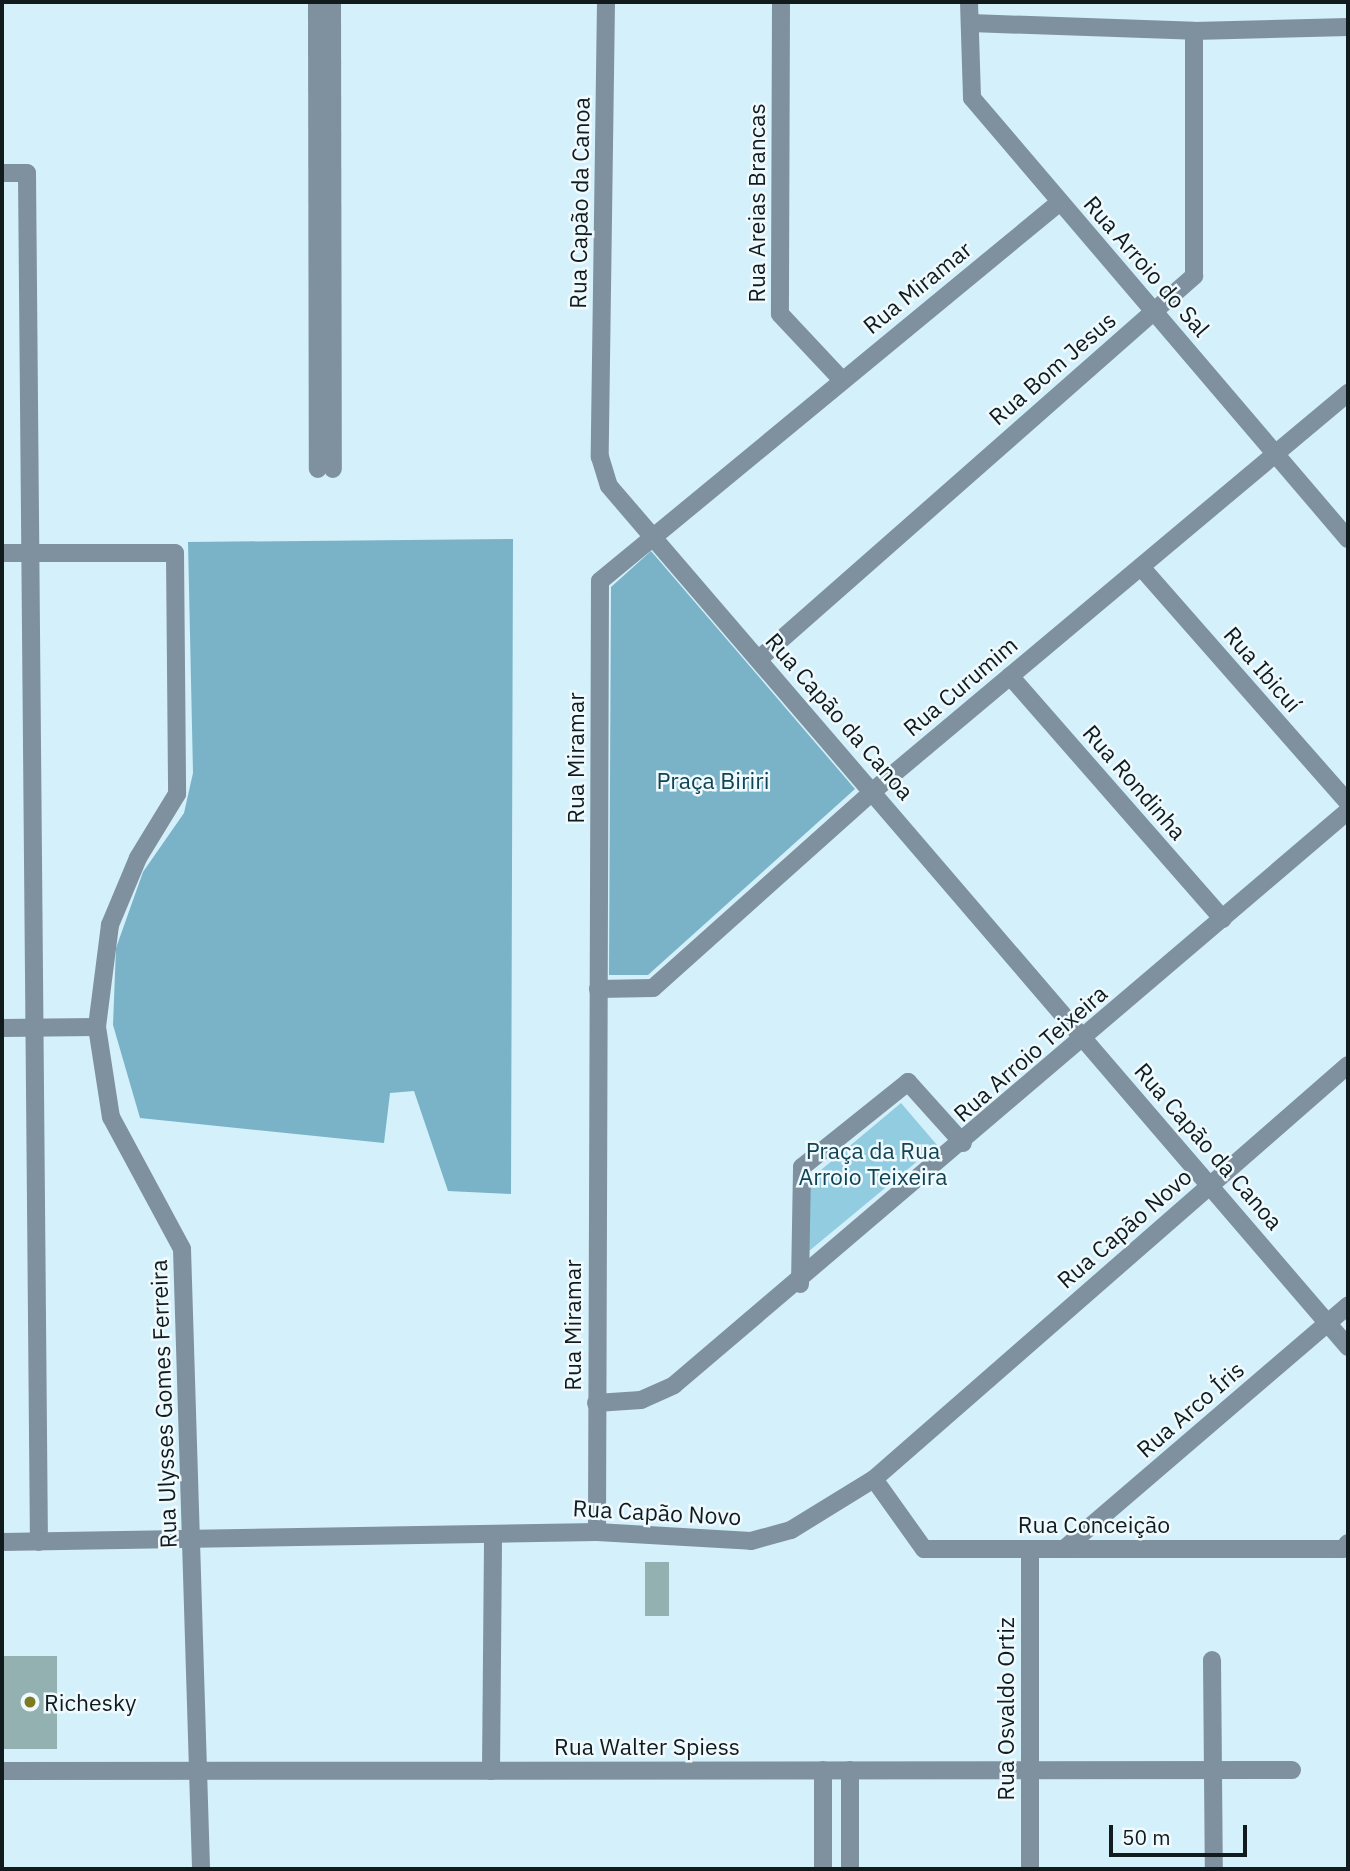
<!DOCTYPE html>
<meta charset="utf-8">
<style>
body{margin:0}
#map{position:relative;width:1350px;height:1871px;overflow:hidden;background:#d4f0fa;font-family:"IBM Plex Sans",sans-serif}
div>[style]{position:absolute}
.green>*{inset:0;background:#92cce0}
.forest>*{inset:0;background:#7ab3c7}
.building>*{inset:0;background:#94b1b2;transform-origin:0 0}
.minor>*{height:18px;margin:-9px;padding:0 9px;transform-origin:9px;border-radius:9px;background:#7f909f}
.dots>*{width:19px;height:19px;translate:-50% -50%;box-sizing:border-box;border:4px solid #effafe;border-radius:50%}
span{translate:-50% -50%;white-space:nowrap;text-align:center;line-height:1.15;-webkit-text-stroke:5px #effafe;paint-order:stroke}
.street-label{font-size:23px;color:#111b1e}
.park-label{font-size:23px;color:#114352}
.poi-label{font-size:23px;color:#111b1e}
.left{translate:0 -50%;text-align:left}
.frame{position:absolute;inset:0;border:4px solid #111b1e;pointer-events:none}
.scale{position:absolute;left:1109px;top:1825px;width:138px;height:32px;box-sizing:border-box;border:4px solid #111b1e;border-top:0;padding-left:9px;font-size:21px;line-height:24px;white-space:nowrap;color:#111b1e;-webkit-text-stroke:5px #effafe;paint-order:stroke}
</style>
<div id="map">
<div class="green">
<div style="clip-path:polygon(901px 1103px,937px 1145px,809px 1251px,809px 1180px)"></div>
</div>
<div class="forest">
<div style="clip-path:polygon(513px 539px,511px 1194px,448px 1191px,414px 1091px,390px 1093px,384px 1143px,140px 1118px,113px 1025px,116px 948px,143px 872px,184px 813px,193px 773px,188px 542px)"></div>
<div style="clip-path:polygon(651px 551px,855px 789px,648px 975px,609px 975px,611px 587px)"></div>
</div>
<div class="building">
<div style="left:645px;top:1562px;width:24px;height:54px"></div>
<div style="left:2px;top:1656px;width:55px;height:93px"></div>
</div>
<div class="minor">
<div style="left:317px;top:2px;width:467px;rotate:89.9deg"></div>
<div style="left:332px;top:2px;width:467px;rotate:89.9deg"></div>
<div style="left:606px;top:2px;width:455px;rotate:90.8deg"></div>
<div style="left:600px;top:457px;width:30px;rotate:73deg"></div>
<div style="left:609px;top:486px;width:1135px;rotate:49.36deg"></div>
<div style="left:781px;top:2px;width:312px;rotate:90.2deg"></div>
<div style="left:780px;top:314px;width:91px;rotate:46.8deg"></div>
<div style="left:969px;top:2px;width:96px;rotate:88.2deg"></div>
<div style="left:972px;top:98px;width:580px;rotate:49.55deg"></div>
<div style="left:970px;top:23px;width:224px;rotate:2deg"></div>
<div style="left:1194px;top:31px;width:154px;rotate:-1.5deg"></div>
<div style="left:2px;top:173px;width:25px"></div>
<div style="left:27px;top:173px;width:1369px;rotate:89.5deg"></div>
<div style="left:2px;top:553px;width:173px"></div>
<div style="left:175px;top:553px;width:241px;rotate:89.5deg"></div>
<div style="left:177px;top:794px;width:75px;rotate:121.4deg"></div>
<div style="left:138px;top:858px;width:73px;rotate:112.7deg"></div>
<div style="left:110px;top:925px;width:103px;rotate:97.3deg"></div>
<div style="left:97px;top:1027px;width:91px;rotate:81.2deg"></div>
<div style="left:111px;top:1117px;width:150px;rotate:61.7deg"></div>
<div style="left:182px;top:1249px;width:620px;rotate:88.24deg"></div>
<div style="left:1141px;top:567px;width:314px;rotate:48.7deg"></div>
<div style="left:759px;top:659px;width:580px;rotate:-41.36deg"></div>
<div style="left:1194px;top:276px;width:245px;rotate:-90deg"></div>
<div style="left:1010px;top:676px;width:323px;rotate:48.8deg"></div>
<div style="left:598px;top:989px;width:55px;rotate:-1deg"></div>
<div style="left:653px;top:988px;width:295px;rotate:-41.8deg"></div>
<div style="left:873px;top:791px;width:620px;rotate:-39.96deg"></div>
<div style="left:2px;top:1028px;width:95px;rotate:-0.6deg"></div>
<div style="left:800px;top:1284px;width:117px;rotate:-89deg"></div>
<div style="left:802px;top:1167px;width:136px;rotate:-38.7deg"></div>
<div style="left:908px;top:1082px;width:82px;rotate:48deg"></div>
<div style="left:596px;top:1403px;width:45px;rotate:-3.8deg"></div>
<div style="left:641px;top:1400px;width:36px;rotate:-24deg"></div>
<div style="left:674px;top:1385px;width:885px;rotate:-40.42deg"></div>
<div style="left:874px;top:1479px;width:86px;rotate:54.5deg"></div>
<div style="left:924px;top:1549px;width:419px"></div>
<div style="left:1343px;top:1549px;width:8px;rotate:-50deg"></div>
<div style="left:597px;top:1532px;width:951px;rotate:-89.82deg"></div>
<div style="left:600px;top:581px;width:596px;rotate:-39.49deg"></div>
<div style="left:2px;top:1542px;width:595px;rotate:-0.96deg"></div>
<div style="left:597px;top:1532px;width:154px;rotate:3.3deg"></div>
<div style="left:751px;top:1541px;width:41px;rotate:-15.4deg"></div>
<div style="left:791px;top:1530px;width:97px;rotate:-31.6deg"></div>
<div style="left:874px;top:1479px;width:629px;rotate:-41.13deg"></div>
<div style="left:1064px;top:1549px;width:374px;rotate:-40.6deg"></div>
<div style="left:1212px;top:1660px;width:209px;rotate:89.5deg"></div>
<div style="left:2px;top:1771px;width:1290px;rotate:-0.04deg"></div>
<div style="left:491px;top:1771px;width:237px;rotate:-89.5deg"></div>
<div style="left:823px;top:1869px;width:99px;rotate:-90deg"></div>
<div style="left:850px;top:1869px;width:99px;rotate:-90deg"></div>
<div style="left:1030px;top:1869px;width:320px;rotate:-90deg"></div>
</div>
<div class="dots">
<div style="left:30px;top:1702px;background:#7d7a21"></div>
</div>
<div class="street-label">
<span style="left:579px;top:203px;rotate:-89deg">Rua Capão da Canoa</span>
<span style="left:756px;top:203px;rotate:-90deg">Rua Areias Brancas</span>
<span style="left:1147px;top:266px;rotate:49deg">Rua Arroio do Sal</span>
<span style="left:917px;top:287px;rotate:-39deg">Rua Miramar</span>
<span style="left:1052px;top:368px;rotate:-41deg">Rua Bom Jesus</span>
<span style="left:1263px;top:669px;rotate:49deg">Rua Ibicuí</span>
<span style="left:960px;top:686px;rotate:-40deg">Rua Curumim</span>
<span style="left:840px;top:716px;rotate:49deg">Rua Capão da Canoa</span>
<span style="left:575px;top:758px;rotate:-90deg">Rua Miramar</span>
<span style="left:1135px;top:782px;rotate:49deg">Rua Rondinha</span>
<span style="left:1030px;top:1053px;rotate:-41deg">Rua Arroio Teixeira</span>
<span style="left:1209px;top:1146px;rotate:49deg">Rua Capão da Canoa</span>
<span style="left:1124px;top:1228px;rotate:-41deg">Rua Capão Novo</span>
<span style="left:572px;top:1325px;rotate:-90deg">Rua Miramar</span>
<span style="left:163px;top:1404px;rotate:-92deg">Rua Ulysses Gomes Ferreira</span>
<span style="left:1190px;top:1409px;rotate:-41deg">Rua Arco Íris</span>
<span style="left:657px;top:1512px;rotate:3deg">Rua Capão Novo</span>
<span style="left:1094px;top:1524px">Rua Conceição</span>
<span style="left:1005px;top:1709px;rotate:-90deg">Rua Osvaldo Ortiz</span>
<span style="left:647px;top:1746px">Rua Walter Spiess</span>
</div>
<div class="park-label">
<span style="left:713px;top:780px">Praça Biriri</span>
<span style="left:873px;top:1163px">Praça da Rua<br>Arroio Teixeira</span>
</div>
<div class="poi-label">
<span class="left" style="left:44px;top:1702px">Richesky</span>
</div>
<div class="frame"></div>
<div class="scale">50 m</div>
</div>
